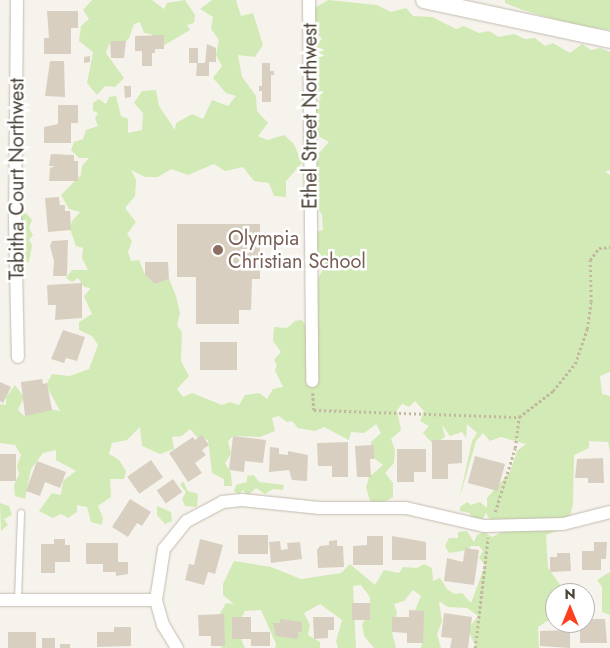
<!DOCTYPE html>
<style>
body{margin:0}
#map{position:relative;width:610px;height:648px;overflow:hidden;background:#f6f3ec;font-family:Jost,sans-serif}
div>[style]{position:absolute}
.green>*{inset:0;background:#d2eab5}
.building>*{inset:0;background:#d8cfc1;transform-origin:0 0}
.path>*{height:2.5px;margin-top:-1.25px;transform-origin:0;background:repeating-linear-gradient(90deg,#c4b79f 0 2.5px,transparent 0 5px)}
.roads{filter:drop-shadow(0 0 1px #c2bbae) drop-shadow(0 0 1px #c2bbae)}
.service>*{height:6px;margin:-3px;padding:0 3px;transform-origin:3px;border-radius:3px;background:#fff}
.minor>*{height:12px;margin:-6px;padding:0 6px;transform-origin:6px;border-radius:6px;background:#fff}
.tertiary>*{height:16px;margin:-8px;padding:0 8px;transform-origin:8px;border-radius:8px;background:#fff}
.dots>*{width:14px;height:14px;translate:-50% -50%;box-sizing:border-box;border:2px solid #fff;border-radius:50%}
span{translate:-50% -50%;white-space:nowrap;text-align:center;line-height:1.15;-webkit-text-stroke:5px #fff;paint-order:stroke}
.street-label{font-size:20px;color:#4b4439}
.education-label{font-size:20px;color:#785e54}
.left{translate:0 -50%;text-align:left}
.north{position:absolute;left:545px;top:583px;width:50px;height:50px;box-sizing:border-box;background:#fff;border:1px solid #b7b4b0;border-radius:50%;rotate:0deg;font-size:14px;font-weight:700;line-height:20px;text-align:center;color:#4b4439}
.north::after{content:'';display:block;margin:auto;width:18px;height:22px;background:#fc3f1d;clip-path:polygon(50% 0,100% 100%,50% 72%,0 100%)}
</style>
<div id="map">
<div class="green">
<div style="clip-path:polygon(92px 0,152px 0,164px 9px,167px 3px,185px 0,195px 15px,194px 23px,187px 25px,190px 30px,161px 47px,151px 34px,144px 33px,140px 22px,134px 24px,129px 38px,123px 44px,110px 42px,106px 53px,124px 78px,115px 87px,105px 86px,97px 95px,87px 83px,93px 52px,79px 41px,81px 26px,89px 19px,83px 10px)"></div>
<div style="clip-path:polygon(212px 0,236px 0,241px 16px,253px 13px,263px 45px,255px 57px,238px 55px,242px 77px,256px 96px,257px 111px,268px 123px,258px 136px,267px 140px,284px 135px,294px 144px,302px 163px,286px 181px,286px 197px,274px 196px,269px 183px,254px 181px,243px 167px,225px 171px,214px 164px,188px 175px,171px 169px,158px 177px,145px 177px,131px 170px,136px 180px,135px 196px,125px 208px,136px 222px,127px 234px,132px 241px,128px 252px,131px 261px,139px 260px,145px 275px,155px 284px,169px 279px,176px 296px,180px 313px,177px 325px,182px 332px,181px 361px,189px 376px,177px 389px,183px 397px,192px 393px,222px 405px,230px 402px,239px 405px,245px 395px,259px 393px,267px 399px,273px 389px,283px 387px,275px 370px,277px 365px,274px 360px,281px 352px,273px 341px,274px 327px,287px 328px,295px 321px,302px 320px,309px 331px,309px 299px,318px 295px,314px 288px,322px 271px,315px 260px,314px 233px,323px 230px,322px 215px,316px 205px,318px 194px,305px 186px,303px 174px,315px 166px,319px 153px,329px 142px,316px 135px,313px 128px,317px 118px,314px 106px,321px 98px,314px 91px,314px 64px,320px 54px,317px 46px,322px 38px,307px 27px,313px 9px,328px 0,377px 5px,391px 12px,406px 8px,413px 16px,432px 17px,456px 29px,464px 26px,479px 33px,489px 31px,499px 37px,514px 34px,525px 39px,535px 38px,545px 46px,553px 43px,570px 53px,582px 44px,591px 50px,600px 48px,610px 52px,610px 170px,605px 172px,610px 175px,610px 372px,600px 376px,602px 394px,610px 396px,610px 453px,608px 442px,589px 441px,589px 448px,574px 455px,573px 504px,567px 527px,546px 535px,548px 568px,566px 593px,555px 593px,555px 616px,538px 627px,539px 648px,473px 648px,475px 646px,468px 629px,478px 616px,467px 608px,448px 607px,439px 601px,442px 621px,437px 634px,441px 648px,421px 648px,422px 643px,411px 620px,421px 596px,413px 590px,404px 601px,394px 604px,397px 613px,392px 632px,396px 648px,374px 648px,364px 636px,362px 624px,370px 612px,370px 597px,361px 585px,353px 586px,356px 648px,338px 648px,336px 641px,342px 620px,320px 604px,304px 613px,310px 625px,308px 635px,320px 642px,320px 648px,275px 648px,276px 644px,261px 610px,245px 611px,236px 628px,245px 648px,222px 648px,219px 643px,219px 615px,226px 603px,234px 604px,223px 595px,223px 584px,234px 561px,271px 567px,301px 579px,341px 573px,350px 564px,375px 585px,384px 570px,399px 573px,403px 567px,417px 568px,424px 564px,432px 568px,433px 581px,440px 578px,447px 589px,454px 594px,462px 593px,471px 603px,485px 565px,479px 558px,483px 551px,479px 546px,471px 546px,468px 550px,449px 553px,445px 546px,449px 538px,458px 538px,458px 532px,467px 531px,474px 542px,477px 535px,484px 532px,492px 537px,506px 530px,492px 524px,486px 513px,482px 520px,472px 520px,470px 513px,460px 511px,460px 507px,467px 502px,471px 505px,480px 502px,487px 508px,487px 498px,510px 472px,517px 451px,526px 444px,501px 437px,490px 441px,483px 433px,476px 441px,459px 500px,472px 441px,477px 433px,467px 424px,466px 438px,462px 432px,450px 436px,442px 425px,445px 437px,433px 444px,423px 433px,429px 426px,420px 421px,424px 411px,415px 401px,409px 407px,402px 404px,397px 410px,401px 430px,391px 439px,395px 450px,394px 463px,385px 473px,393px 483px,393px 497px,381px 504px,370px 501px,366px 487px,369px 477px,383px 465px,371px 456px,371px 442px,381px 433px,376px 424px,364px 433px,351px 432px,349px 440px,324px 427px,315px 431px,298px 428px,292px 421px,287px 422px,279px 416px,272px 418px,275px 431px,260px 437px,233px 436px,228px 441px,231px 454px,225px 463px,231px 473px,232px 486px,224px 486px,224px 479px,212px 473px,208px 440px,198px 438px,190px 429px,182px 436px,172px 437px,174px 449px,160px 454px,142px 446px,140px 427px,127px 440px,112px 443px,109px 454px,119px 460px,126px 471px,124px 479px,110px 479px,111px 497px,98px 506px,103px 518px,102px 525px,91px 522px,87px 507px,77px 505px,77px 512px,68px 518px,61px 514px,53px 518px,39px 511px,52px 493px,61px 495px,63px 481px,76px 471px,56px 460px,56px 450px,43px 453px,31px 469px,25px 499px,15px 496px,14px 485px,19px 474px,17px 466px,21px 455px,15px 445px,0 443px,0 404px,6px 405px,6px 397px,15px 385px,24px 397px,18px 410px,24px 416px,46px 408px,60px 411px,46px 385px,52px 374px,70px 376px,89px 369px,98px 345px,92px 336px,79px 330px,79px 322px,92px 314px,84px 296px,91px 288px,84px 287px,78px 278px,72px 282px,66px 278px,72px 270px,88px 270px,82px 258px,83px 248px,76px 246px,70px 229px,72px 221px,80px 212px,69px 209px,61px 195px,81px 175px,82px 166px,89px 158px,79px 158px,71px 150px,74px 142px,83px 139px,86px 130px,98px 126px,95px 118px,98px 113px,93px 111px,93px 103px,99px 99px,106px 104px,109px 97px,116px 96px,121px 116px,128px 119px,128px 133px,142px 130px,143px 113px,134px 103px,142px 91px,156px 90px,159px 106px,175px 130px,176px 123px,192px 114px,203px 119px,212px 100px,228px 106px,236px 96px,226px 93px,213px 78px,222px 66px,216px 55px,219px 40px,211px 29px,213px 17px,200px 9px)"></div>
<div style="clip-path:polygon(505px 0,610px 0,610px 30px,573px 25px,523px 10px,505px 3px)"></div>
<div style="clip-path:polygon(26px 213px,32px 220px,29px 228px,33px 235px,29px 240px,32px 245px,29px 262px,22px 264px,19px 260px,18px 235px,23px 225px,18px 221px,20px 215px)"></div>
<div style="clip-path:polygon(254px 475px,259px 482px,284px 485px,283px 490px,273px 489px,265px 494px,256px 488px,248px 495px,243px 490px,239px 494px,234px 491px,236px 485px,247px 482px,247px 476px)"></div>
<div style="clip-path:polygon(183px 481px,188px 491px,198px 494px,197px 507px,185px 506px,182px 499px,186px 492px,180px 485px)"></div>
<div style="clip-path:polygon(0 503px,9px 506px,12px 515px,4px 519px,8px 525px,1px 531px)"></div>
<div style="clip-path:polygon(157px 506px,171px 512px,172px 521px,165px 524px,157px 515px)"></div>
<div style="clip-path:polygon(610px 572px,610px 615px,602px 612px,602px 587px,597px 580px)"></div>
</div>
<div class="building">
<div style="clip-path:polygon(47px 11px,78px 11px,78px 28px,71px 28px,71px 54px,44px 54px,44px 38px,49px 38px)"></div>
<div style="clip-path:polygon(164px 35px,164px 49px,155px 49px,155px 53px,152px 53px,152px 66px,142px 66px,142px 51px,135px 51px,135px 36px)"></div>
<div style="clip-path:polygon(110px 41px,126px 41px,124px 58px,111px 58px)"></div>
<div style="clip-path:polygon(207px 44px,216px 48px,216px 62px,209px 62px,209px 76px,196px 76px,197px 63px,205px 63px)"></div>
<div style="left:189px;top:48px;width:9px;height:15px"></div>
<div style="clip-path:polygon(90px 56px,90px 62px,84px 63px,84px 57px)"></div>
<div style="clip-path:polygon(50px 61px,64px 61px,65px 97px,45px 96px)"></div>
<div style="clip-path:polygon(262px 63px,270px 63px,270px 71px,274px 71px,274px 75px,271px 75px,271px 102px,262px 102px,262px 91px,259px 91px,259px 86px,262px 86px)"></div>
<div style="clip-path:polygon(124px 86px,131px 86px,131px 97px,125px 98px)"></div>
<div style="clip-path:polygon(58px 105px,78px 105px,78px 123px,71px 123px,71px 143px,44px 143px,44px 127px,58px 124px)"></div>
<div style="clip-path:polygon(51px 154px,74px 155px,74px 161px,78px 161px,78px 181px,49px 181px,50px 168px,55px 166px,49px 166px)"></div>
<div style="clip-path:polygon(59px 197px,60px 205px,65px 205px,65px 211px,70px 211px,71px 230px,48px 232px,45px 198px)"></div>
<div style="clip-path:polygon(177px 224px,260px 224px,260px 279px,252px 279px,251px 310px,239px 310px,239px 324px,196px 324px,196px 277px,177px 277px)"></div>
<div style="clip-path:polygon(68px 240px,67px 276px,53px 276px,54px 261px,50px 246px,52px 241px)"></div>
<div style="clip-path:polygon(145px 262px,168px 262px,169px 279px,155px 284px,145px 275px)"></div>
<div style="clip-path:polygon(82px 283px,82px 318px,55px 320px,56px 305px,48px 305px,47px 285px)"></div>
<div style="clip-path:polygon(63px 330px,85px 337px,77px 361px,66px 358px,64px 363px,51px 359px)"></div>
<div style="left:200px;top:342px;width:37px;height:28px"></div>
<div style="clip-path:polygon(42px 379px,43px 384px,47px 383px,52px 410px,25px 416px,21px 382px)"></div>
<div style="clip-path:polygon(0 382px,11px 387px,3px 403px,0 401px)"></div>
<div style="clip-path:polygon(202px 435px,209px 445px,202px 450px,206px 455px,195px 463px,202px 473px,188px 482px,169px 453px,193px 437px,195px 440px)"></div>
<div style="clip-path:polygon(233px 436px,266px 440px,263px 463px,245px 461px,244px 472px,229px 470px)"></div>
<div style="clip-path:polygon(432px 440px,462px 440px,462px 463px,448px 464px,448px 479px,432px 479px)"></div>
<div style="clip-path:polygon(348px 442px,348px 477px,332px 477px,332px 466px,318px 466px,317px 443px)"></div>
<div style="clip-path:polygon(374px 445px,374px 459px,370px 459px,371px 477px,357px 477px,355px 446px)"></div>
<div style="clip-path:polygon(270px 447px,279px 448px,279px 454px,288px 455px,288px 451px,308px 455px,307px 481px,292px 480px,289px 470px,269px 472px)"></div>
<div style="clip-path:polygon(397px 449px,426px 449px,426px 472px,414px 472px,414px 482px,397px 482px)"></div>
<div style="left:0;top:454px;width:16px;height:27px"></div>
<div style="left:475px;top:456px;width:31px;height:28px;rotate:15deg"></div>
<div style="clip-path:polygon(603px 458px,604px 483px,588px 483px,588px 478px,575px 478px,577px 459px)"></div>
<div style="left:151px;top:460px;width:21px;height:29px;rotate:55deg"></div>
<div style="clip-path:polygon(37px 461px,66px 472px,60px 488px,45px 482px,40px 496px,26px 491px)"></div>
<div style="left:173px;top:479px;width:16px;height:20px;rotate:55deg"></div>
<div style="clip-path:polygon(130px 499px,151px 512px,142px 526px,137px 523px,128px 537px,112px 527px)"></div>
<div style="left:238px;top:535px;width:30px;height:19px"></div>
<div style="clip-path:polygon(367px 536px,383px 536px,383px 565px,353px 565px,353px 546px,367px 545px)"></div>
<div style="clip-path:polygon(392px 536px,426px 542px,426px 560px,392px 560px)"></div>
<div style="clip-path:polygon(54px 539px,65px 539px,65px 545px,70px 545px,70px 562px,55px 562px,55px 573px,41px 573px,41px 544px,54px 544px)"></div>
<div style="clip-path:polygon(200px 539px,223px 545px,215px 574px,208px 572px,204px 585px,185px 580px,189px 564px,194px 565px)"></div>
<div style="clip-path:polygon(337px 540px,337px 546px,343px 546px,344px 567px,318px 568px,317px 550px,320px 546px,329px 545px,329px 541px)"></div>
<div style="clip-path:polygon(280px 541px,281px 550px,288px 549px,287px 543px,300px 542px,302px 559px,271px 563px,269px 542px)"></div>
<div style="clip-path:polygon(594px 542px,607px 542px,606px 559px,601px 559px,601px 570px,582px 570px,582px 551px,594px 551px)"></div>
<div style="clip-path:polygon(86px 543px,118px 543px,118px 562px,128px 562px,128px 574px,116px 576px,116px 572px,103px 572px,103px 564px,86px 564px)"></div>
<div style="clip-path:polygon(465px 548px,479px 550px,474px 585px,444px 581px,447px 558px,463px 562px)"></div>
<div style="clip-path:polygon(557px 553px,570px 553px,571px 571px,550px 572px,550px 557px,557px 557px)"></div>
<div style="left:370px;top:603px;width:17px;height:18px;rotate:90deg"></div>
<div style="clip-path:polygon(409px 610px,424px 611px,423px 643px,407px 643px,407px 633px,392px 632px,392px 617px,409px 617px)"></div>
<div style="clip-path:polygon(444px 613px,472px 617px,468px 648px,450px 648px,452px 638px,441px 637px)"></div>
<div style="clip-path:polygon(224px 614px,225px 646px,211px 646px,211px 636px,199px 636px,198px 615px)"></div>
<div style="clip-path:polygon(232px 617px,251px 617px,251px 632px,270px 632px,270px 646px,251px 646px,251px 639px,232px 639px)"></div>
<div style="clip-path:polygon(313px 617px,334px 617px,334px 630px,328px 630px,328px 638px,314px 639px)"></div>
<div style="clip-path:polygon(280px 619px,302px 622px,302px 632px,298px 632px,298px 639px,276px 636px,273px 623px,280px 623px)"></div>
<div style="clip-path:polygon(585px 619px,605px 619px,607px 643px,580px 643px,580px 623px,585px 623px)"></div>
<div style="clip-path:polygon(114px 627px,131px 627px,131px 646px,97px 647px,97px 632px,114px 632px)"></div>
<div style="clip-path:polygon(570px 630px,570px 648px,540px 646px,540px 631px)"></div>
<div style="left:8px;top:632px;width:28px;height:16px"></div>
<div style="left:42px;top:638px;width:13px;height:10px"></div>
<div style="left:60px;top:644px;width:10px;height:4px"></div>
</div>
<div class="path">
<div style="left:313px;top:393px;width:17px;rotate:87deg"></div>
<div style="left:314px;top:410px;width:205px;rotate:2deg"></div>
<div style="left:519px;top:417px;width:43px;rotate:-37.4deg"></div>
<div style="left:553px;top:391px;width:35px;rotate:-51deg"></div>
<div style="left:575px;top:364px;width:37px;rotate:-71deg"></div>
<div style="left:587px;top:329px;width:27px;rotate:-82deg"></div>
<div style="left:591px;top:302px;width:42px;rotate:-91.4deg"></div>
<div style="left:590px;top:260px;width:15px;rotate:-53deg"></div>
<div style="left:599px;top:248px;width:11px;rotate:-5deg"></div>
<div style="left:495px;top:512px;width:67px;rotate:-72.6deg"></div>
<div style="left:515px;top:448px;width:31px;rotate:-83deg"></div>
<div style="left:475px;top:648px;width:111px;rotate:-83.3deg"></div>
</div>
<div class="roads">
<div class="service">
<div style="left:18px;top:600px;width:87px;rotate:-88deg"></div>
</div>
<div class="minor">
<div style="left:17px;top:0;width:219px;rotate:90.5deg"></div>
<div style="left:15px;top:219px;width:138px;rotate:88.8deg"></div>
<div style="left:309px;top:0;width:381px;rotate:89.5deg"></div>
<div style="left:0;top:600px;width:156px"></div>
<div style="left:177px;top:648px;width:27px;rotate:-121deg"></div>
<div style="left:163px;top:625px;width:26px;rotate:-106deg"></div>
<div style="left:156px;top:600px;width:52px;rotate:-81.1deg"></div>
<div style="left:164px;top:549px;width:36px;rotate:-51deg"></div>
<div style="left:187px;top:521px;width:40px;rotate:-28deg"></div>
<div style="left:222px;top:502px;width:20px;rotate:-6deg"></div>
<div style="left:242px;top:500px;width:78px;rotate:5.9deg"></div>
<div style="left:320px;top:508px;width:86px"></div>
<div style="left:406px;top:508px;width:80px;rotate:13deg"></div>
<div style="left:484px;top:526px;width:79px;rotate:-1.5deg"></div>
<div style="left:563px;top:524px;width:49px;rotate:-14.3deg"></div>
</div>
<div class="tertiary">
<div style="left:424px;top:0;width:190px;rotate:12.1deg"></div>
</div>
</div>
<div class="dots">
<div style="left:218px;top:250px;background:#8d6e63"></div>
</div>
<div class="street-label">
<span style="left:310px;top:116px;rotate:-90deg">Ethel Street Northwest</span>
<span style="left:17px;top:179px;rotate:-90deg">Tabitha Court Northwest</span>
</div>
<div class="education-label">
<span class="left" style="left:228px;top:250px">Olympia<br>Christian School</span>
</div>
<div class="north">N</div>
</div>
